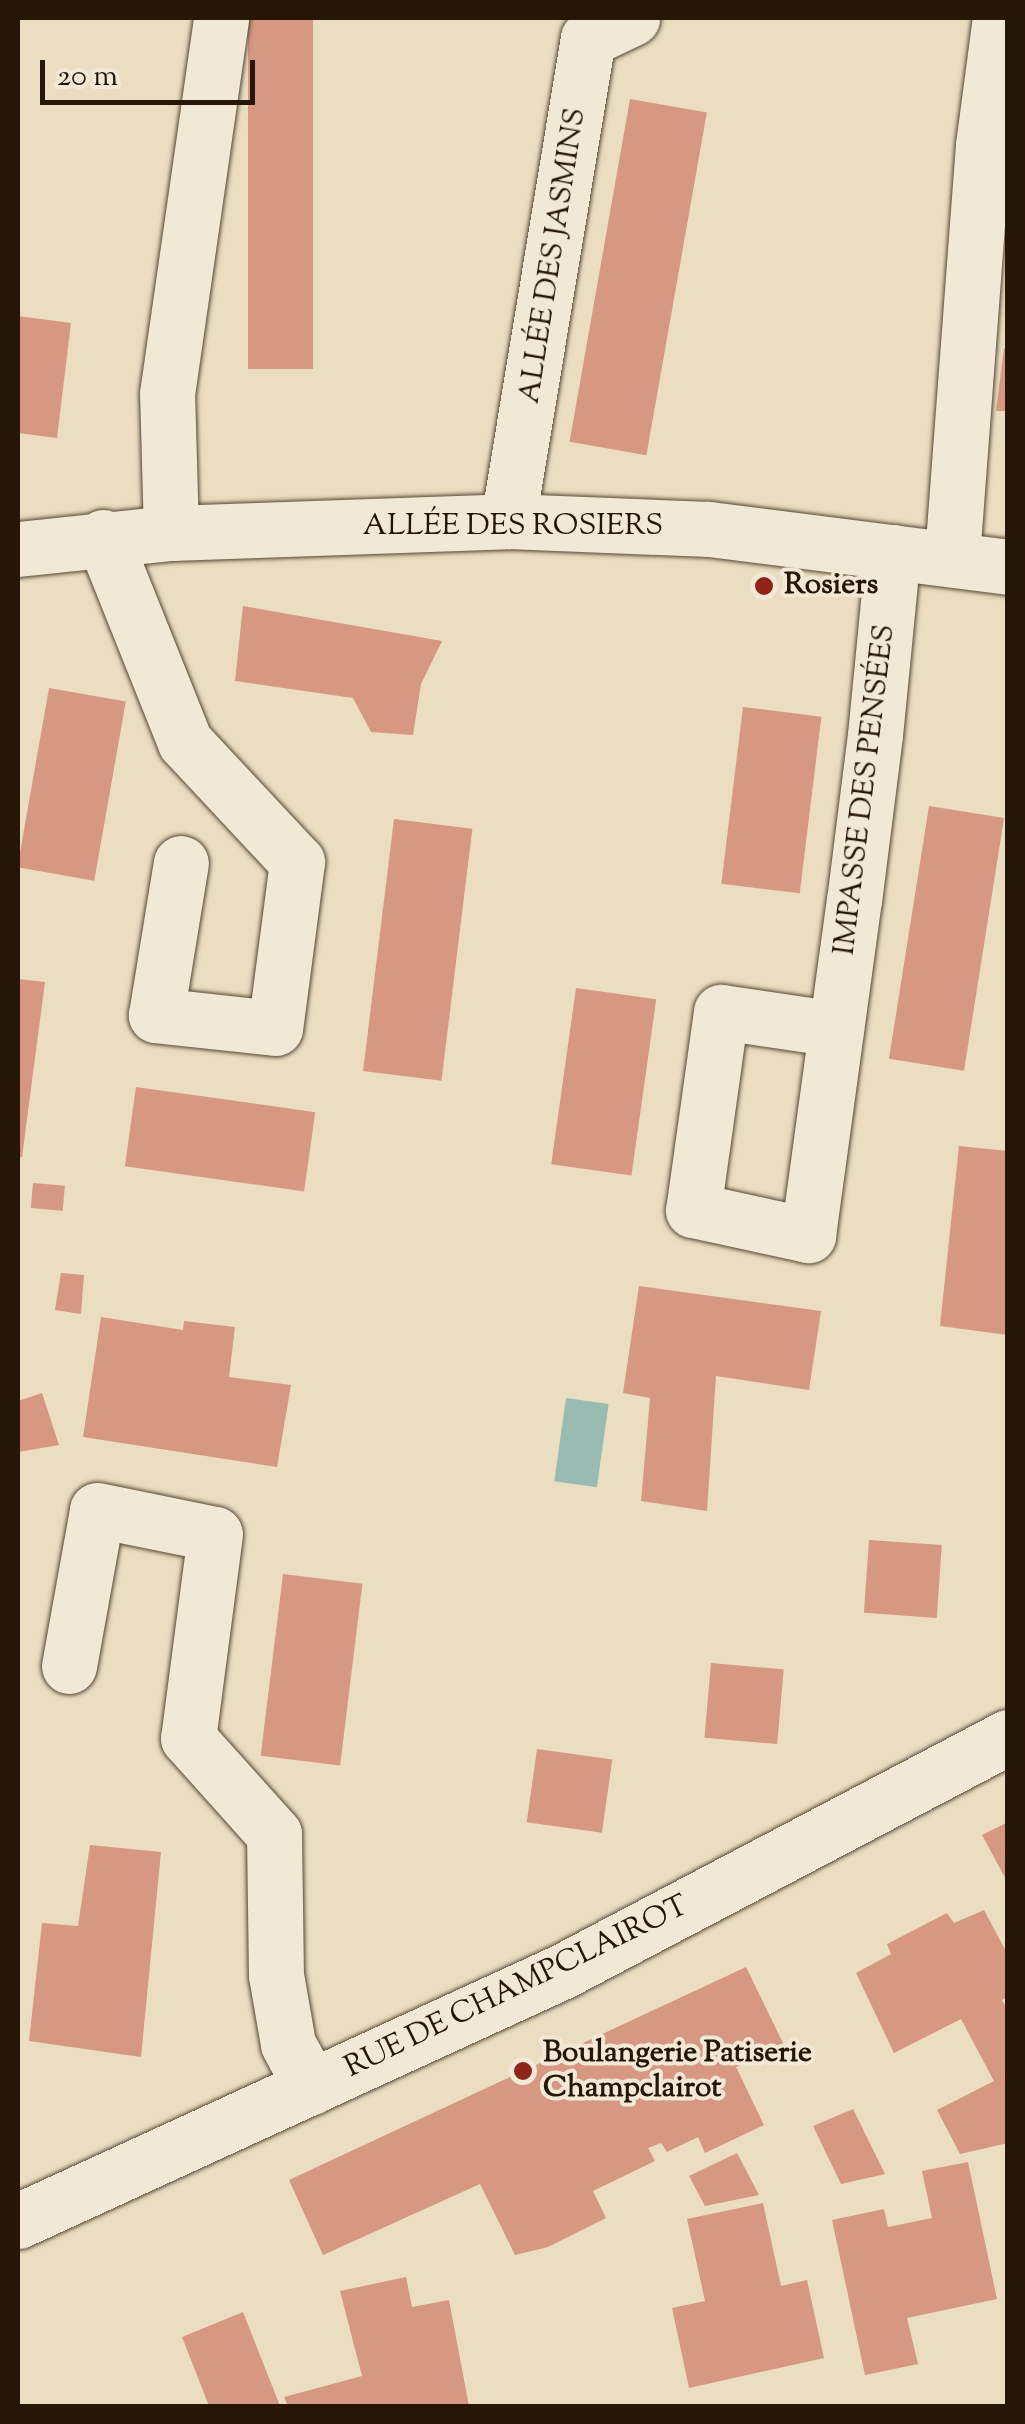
<!DOCTYPE html>
<meta charset="utf-8">
<style>
body{margin:0}
#map{position:relative;width:1025px;height:2424px;overflow:hidden;background:#eaddc0;font-family:"Sorts Mill Goudy",serif}
div>[style]{position:absolute}
.water>*{inset:0;background:#98bcb1;transform-origin:0 0}
.building>*{inset:0;background:#d69883;transform-origin:0 0}
.roads{filter:drop-shadow(0 0 2px #564834) drop-shadow(0 0 2px #564834)}
.street>*{height:55px;margin:-27.5px;padding:0 27.5px;transform-origin:27.5px;border-radius:27.5px;background:#f1e9d6}
.dots>*{width:28px;height:28px;translate:-50% -50%;box-sizing:border-box;border:5px solid #f1e9d6;border-radius:50%}
span{translate:-50% -50%;white-space:nowrap;text-align:center;line-height:1.15;-webkit-text-stroke:8px #f1e9d6;paint-order:stroke}
.street-label{font-size:30px;color:#251605}
.poi-label{font-size:30px;color:#251605;font-weight:700}
.left{translate:0 -50%;text-align:left}
.frame{position:absolute;inset:0;border:20px solid #251605;pointer-events:none}
.scale{position:absolute;left:40px;top:60px;width:215px;height:45px;box-sizing:border-box;border:5px solid #251605;border-top:0;padding-left:12px;font-size:30px;line-height:35px;white-space:nowrap;color:#251605;-webkit-text-stroke:8px #f1e9d6;paint-order:stroke}
</style>
<div id="map">
<div class="water">
<div style="left:566px;top:1398px;width:43px;height:84px;rotate:8deg"></div>
</div>
<div class="building">
<div style="left:248px;top:18px;width:65px;height:351px"></div>
<div style="left:630px;top:99px;width:78px;height:348px;rotate:10deg"></div>
<div style="clip-path:polygon(18px 316px,71px 323px,57px 438px,18px 433px)"></div>
<div style="clip-path:polygon(1004px 348px,1008px 349px,1008px 411px,996px 411px)"></div>
<div style="clip-path:polygon(243px 606px,442px 641px,421px 684px,413px 735px,371px 732px,353px 698px,235px 681px)"></div>
<div style="left:49px;top:688px;width:78px;height:182px;rotate:10deg"></div>
<div style="left:743px;top:707px;width:79px;height:178px;rotate:7deg"></div>
<div style="left:929px;top:806px;width:76px;height:256px;rotate:9deg"></div>
<div style="left:394px;top:819px;width:79px;height:254px;rotate:7deg"></div>
<div style="clip-path:polygon(18px 979px,45px 982px,22px 1157px,18px 1157px)"></div>
<div style="left:576px;top:988px;width:81px;height:178px;rotate:8deg"></div>
<div style="left:136px;top:1087px;width:181px;height:80px;rotate:8deg"></div>
<div style="clip-path:polygon(959px 1146px,1008px 1151px,1008px 1335px,940px 1326px)"></div>
<div style="left:33px;top:1183px;width:32px;height:25px;rotate:5deg"></div>
<div style="clip-path:polygon(61px 1273px,84px 1275px,81px 1314px,55px 1310px)"></div>
<div style="clip-path:polygon(639px 1286px,821px 1311px,809px 1390px,716px 1376px,707px 1511px,641px 1501px,650px 1398px,623px 1393px)"></div>
<div style="clip-path:polygon(101px 1317px,183px 1330px,184px 1321px,235px 1327px,229px 1377px,291px 1385px,277px 1467px,83px 1437px)"></div>
<div style="clip-path:polygon(42px 1393px,59px 1445px,18px 1452px,18px 1401px)"></div>
<div style="left:869px;top:1540px;width:73px;height:73px;rotate:4deg"></div>
<div style="left:283px;top:1574px;width:80px;height:183px;rotate:7deg"></div>
<div style="left:711px;top:1663px;width:73px;height:75px;rotate:5deg"></div>
<div style="left:537px;top:1749px;width:76px;height:74px;rotate:8deg"></div>
<div style="clip-path:polygon(1008px 1822px,1008px 1883px,982px 1835px)"></div>
<div style="clip-path:polygon(90px 1845px,161px 1852px,141px 2057px,29px 2041px,42px 1923px,78px 1926px)"></div>
<div style="clip-path:polygon(984px 1910px,1008px 1955px,1008px 1997px,1002px 2000px,1008px 2011px,1008px 2143px,960px 2154px,937px 2110px,994px 2081px,961px 2019px,894px 2053px,856px 1973px,891px 1954px,887px 1944px,916px 1929px,947px 1913px,954px 1923px)"></div>
<div style="clip-path:polygon(746px 1967px,784px 2045px,736px 2067px,764px 2125px,705px 2153px,698px 2137px,667px 2152px,661px 2143px,648px 2148px,655px 2161px,593px 2191px,606px 2218px,548px 2247px,515px 2255px,480px 2184px,323px 2255px,289px 2180px)"></div>
<div style="clip-path:polygon(853px 2109px,885px 2174px,841px 2184px,813px 2126px)"></div>
<div style="clip-path:polygon(737px 2153px,759px 2195px,705px 2206px,689px 2176px)"></div>
<div style="clip-path:polygon(968px 2162px,997px 2299px,907px 2318px,918px 2364px,865px 2375px,832px 2220px,884px 2209px,888px 2227px,932px 2218px,922px 2171px)"></div>
<div style="clip-path:polygon(763px 2203px,781px 2286px,807px 2280px,824px 2358px,689px 2388px,672px 2308px,705px 2301px,687px 2219px)"></div>
<div style="clip-path:polygon(406px 2277px,412px 2307px,449px 2300px,469px 2406px,288px 2406px,284px 2397px,362px 2376px,340px 2291px)"></div>
<div style="clip-path:polygon(243px 2312px,280px 2406px,209px 2406px,182px 2337px)"></div>
</div>
<div class="roads">
<div class="street">
<div style="left:508px;top:521px;width:489px;rotate:-80.6deg"></div>
<div style="left:588px;top:39px;width:49px;rotate:-25.5deg"></div>
<div style="left:171px;top:533px;width:139px;rotate:-91.6deg"></div>
<div style="left:167px;top:394px;width:380px;rotate:-81.8deg"></div>
<div style="left:103px;top:537px;width:221px;rotate:68.2deg"></div>
<div style="left:185px;top:742px;width:164px;rotate:47deg"></div>
<div style="left:297px;top:862px;width:167px;rotate:97.5deg"></div>
<div style="left:275px;top:1028px;width:120px;rotate:-173.8deg"></div>
<div style="left:156px;top:1015px;width:154px;rotate:-80.7deg"></div>
<div style="left:18px;top:549px;width:154px;rotate:-6deg"></div>
<div style="left:171px;top:533px;width:337px;rotate:-2deg"></div>
<div style="left:508px;top:521px;width:201px;rotate:2.3deg"></div>
<div style="left:709px;top:529px;width:301px;rotate:7.2deg"></div>
<div style="left:952px;top:557px;width:413px;rotate:-85.7deg"></div>
<div style="left:983px;top:145px;width:128px;rotate:-82.4deg"></div>
<div style="left:836px;top:1029px;width:116px;rotate:-171.6deg"></div>
<div style="left:721px;top:1012px;width:200px;rotate:98deg"></div>
<div style="left:693px;top:1210px;width:118px;rotate:12.3deg"></div>
<div style="left:808px;top:1235px;width:337px;rotate:-82.2deg"></div>
<div style="left:854px;top:901px;width:167px;rotate:-82.8deg"></div>
<div style="left:875px;top:735px;width:184px;rotate:-84.4deg"></div>
<div style="left:69px;top:1666px;width:158px;rotate:-79.8deg"></div>
<div style="left:97px;top:1510px;width:120px;rotate:11.5deg"></div>
<div style="left:215px;top:1534px;width:206px;rotate:97.5deg"></div>
<div style="left:188px;top:1738px;width:129px;rotate:48.1deg"></div>
<div style="left:274px;top:1834px;width:141px;rotate:89.2deg"></div>
<div style="left:276px;top:1975px;width:70px;rotate:80.1deg"></div>
<div style="left:288px;top:2044px;width:49px;rotate:61.9deg"></div>
<div style="left:18px;top:2221px;width:600px;rotate:-24.64deg"></div>
<div style="left:563px;top:1971px;width:503px;rotate:-27.74deg"></div>
</div>
</div>
<div class="dots">
<div style="left:764px;top:586px;background:#8f2418"></div>
<div style="left:523px;top:2071px;background:#8f2418"></div>
</div>
<div class="street-label">
<span style="left:554px;top:256px;rotate:-81deg">ALLÉE DES JASMINS</span>
<span style="left:513px;top:527px">ALLÉE DES ROSIERS</span>
<span style="left:866px;top:790px;rotate:-83deg">IMPASSE DES PENSÉES</span>
<span style="left:517px;top:1988px;rotate:-26deg">RUE DE CHAMPCLAIROT</span>
</div>
<div class="poi-label">
<span class="left" style="left:784px;top:586px">Rosiers</span>
<span class="left" style="left:543px;top:2071px">Boulangerie Patiserie<br>Champclairot</span>
</div>
<div class="frame"></div>
<div class="scale">20 m</div>
</div>
